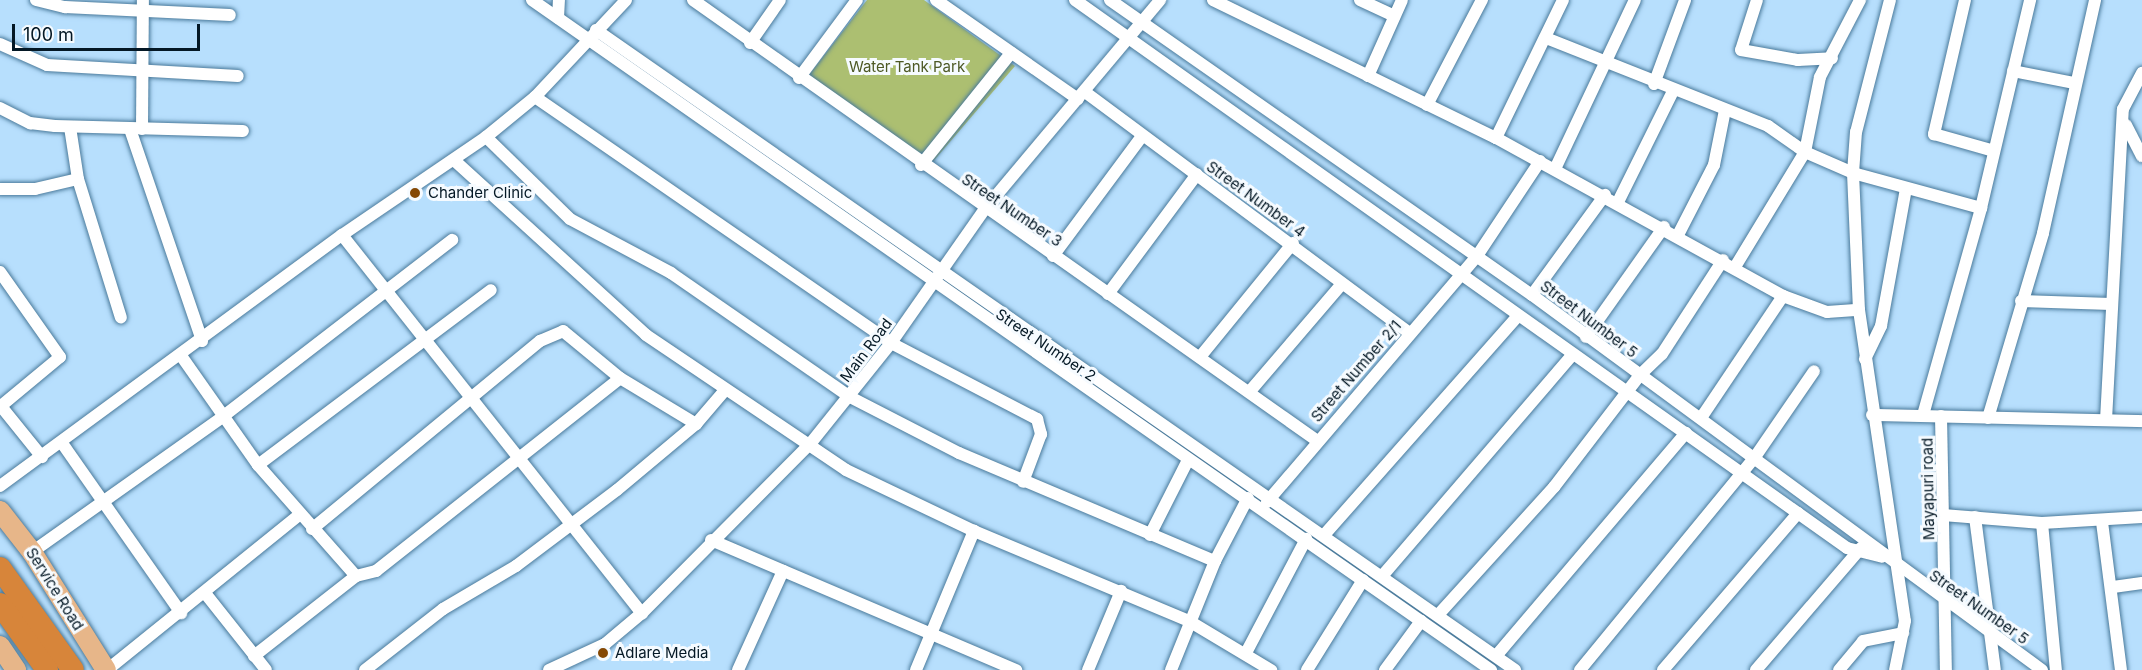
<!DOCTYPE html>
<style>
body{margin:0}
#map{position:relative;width:2142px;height:670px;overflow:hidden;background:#b7dffd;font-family:Inter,sans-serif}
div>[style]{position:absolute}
.green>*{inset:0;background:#acbf71}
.roads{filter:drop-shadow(0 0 2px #4a7a9b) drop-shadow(0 0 2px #4a7a9b)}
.street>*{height:12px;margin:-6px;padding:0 6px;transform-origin:6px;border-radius:6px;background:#fff}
.primary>*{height:20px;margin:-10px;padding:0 10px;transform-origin:10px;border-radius:10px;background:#e7b689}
.highway>*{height:22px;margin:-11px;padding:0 11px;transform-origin:11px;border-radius:11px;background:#d7853a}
.dots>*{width:16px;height:16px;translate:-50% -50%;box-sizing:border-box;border:3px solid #f6fbff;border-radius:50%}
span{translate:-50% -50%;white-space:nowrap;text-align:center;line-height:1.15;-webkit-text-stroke:6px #f6fbff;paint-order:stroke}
.park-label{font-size:15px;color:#4d5925}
.poi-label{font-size:15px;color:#041825}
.left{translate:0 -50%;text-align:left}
.street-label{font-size:15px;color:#041825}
.scale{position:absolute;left:12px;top:24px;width:188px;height:27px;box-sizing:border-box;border:3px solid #041825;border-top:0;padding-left:8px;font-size:18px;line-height:21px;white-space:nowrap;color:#041825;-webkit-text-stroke:4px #f6fbff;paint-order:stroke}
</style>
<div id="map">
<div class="green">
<div style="clip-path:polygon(867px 0,924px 0,1015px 66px,931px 164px,809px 75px)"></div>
</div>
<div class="roads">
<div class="street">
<div style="left:36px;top:0;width:30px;rotate:14deg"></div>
<div style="left:65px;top:7px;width:165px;rotate:2.8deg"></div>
<div style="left:532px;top:0;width:1170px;rotate:34.94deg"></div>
<div style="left:693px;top:0;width:763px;rotate:35.23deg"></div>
<div style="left:936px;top:0;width:173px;rotate:34.9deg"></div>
<div style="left:1075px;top:0;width:947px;rotate:35.37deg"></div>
<div style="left:1847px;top:548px;width:36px;rotate:14deg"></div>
<div style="left:1110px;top:0;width:515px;rotate:34.96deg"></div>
<div style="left:1532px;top:295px;width:633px;rotate:36.33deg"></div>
<div style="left:1213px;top:0;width:315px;rotate:26deg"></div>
<div style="left:1496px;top:138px;width:153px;rotate:-64.1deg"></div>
<div style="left:1360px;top:0;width:38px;rotate:25deg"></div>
<div style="left:1757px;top:0;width:52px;rotate:107.7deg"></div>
<div style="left:1741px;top:50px;width:58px;rotate:10deg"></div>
<div style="left:1798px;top:60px;width:34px;rotate:-3deg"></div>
<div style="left:1890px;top:0;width:136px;rotate:104.4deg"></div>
<div style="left:1856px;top:132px;width:41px;rotate:94.2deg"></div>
<div style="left:1853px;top:173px;width:137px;rotate:87.5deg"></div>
<div style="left:1859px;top:310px;width:314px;rotate:81.6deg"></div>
<div style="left:1905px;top:621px;width:50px;rotate:101.5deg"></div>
<div style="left:1965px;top:0;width:138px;rotate:103deg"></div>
<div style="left:1934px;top:134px;width:62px;rotate:15.8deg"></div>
<div style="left:558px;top:18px;width:18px;rotate:-87deg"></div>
<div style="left:596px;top:30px;width:1120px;rotate:34.85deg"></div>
<div style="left:1546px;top:38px;width:239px;rotate:21.6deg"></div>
<div style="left:1768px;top:126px;width:45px;rotate:35.1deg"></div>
<div style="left:1805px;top:152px;width:52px;rotate:23.6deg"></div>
<div style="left:1853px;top:173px;width:133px;rotate:15.3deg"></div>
<div style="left:750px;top:43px;width:52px;rotate:-55.1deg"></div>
<div style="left:0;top:44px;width:51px;rotate:24.1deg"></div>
<div style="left:47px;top:65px;width:191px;rotate:3.3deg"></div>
<div style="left:2013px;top:71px;width:62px;rotate:11.1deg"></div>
<div style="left:1368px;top:76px;width:83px;rotate:-65.9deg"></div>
<div style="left:799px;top:78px;width:97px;rotate:-53.4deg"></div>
<div style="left:1654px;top:84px;width:90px;rotate:-69.7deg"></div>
<div style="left:1085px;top:92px;width:404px;rotate:36.6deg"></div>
<div style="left:535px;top:97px;width:433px;rotate:34.6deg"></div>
<div style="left:891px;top:343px;width:165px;rotate:27.5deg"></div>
<div style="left:1037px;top:419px;width:16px;rotate:75deg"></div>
<div style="left:1041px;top:434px;width:51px;rotate:110.6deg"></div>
<div style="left:1427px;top:105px;width:119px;rotate:-62.4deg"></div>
<div style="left:0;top:108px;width:34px;rotate:27deg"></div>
<div style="left:30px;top:123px;width:25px;rotate:7deg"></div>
<div style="left:55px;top:126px;width:188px;rotate:1.5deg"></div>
<div style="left:2126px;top:125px;width:35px;rotate:63deg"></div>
<div style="left:70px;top:127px;width:53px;rotate:81.3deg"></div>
<div style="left:78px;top:179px;width:145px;rotate:72.8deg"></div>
<div style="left:130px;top:129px;width:224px;rotate:71.2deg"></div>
<div style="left:142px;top:129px;width:129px;rotate:-89.6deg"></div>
<div style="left:486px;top:137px;width:117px;rotate:44.3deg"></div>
<div style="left:570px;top:219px;width:115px;rotate:28.1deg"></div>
<div style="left:671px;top:273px;width:218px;rotate:34.7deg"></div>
<div style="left:850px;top:397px;width:123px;rotate:27.2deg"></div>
<div style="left:959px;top:453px;width:278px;rotate:22.9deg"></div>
<div style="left:1215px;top:561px;width:71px;rotate:-62.4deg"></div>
<div style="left:1496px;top:138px;width:328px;rotate:28.8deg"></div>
<div style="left:1783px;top:296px;width:47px;rotate:20deg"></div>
<div style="left:1827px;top:312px;width:32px;rotate:-4deg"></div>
<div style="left:455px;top:161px;width:258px;rotate:42.3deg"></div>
<div style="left:646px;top:335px;width:241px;rotate:34deg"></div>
<div style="left:846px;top:470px;width:142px;rotate:25.5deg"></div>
<div style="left:974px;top:531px;width:233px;rotate:22.7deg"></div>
<div style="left:1189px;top:621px;width:96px;rotate:30.9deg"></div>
<div style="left:921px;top:165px;width:144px;rotate:-51.2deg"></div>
<div style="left:1555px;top:169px;width:187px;rotate:-64.7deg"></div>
<div style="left:0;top:189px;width:35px"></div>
<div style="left:35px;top:189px;width:44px;rotate:-13.1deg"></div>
<div style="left:1618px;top:202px;width:124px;rotate:-63.6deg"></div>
<div style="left:342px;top:235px;width:483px;rotate:51.6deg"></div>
<div style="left:1678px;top:235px;width:79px;rotate:-62.8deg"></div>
<div style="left:1714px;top:165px;width:56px;rotate:-78.7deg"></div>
<div style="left:1053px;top:256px;width:149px;rotate:-53.4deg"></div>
<div style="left:1735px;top:267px;width:135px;rotate:-58.7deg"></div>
<div style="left:1805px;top:152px;width:76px;rotate:-78.7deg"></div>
<div style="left:1820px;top:77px;width:87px;rotate:-62.5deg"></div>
<div style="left:0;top:272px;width:104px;rotate:54.8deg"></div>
<div style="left:60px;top:357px;width:77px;rotate:140.3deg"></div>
<div style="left:1108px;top:294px;width:149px;rotate:-53.4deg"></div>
<div style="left:1532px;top:295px;width:124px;rotate:-53.9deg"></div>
<div style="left:2021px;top:301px;width:90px;rotate:1.9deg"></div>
<div style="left:1586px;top:337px;width:135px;rotate:-54.7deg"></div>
<div style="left:182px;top:357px;width:132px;rotate:54.9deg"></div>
<div style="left:258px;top:465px;width:148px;rotate:48.6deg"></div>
<div style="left:356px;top:576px;width:21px;rotate:-14deg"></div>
<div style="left:376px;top:571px;width:311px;rotate:-38.3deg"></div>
<div style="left:1200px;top:357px;width:147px;rotate:-50.8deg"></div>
<div style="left:1865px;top:359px;width:37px;rotate:-64deg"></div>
<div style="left:1881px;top:326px;width:139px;rotate:-79.7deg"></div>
<div style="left:1251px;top:390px;width:140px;rotate:-49.4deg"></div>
<div style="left:0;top:405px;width:67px;rotate:51.1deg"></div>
<div style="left:1872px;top:415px;width:270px;rotate:1.3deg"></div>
<div style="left:1923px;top:415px;width:215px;rotate:-74.3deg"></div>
<div style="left:1981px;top:208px;width:214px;rotate:-76.7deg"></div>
<div style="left:1941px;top:416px;width:254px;rotate:88.9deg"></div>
<div style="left:1701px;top:418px;width:147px;rotate:-56.1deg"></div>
<div style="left:1988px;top:418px;width:193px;rotate:-73.4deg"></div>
<div style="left:2043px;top:233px;width:239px;rotate:-77.4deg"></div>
<div style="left:2106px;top:420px;width:311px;rotate:-86.9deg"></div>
<div style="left:2123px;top:109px;width:41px;rotate:-62.2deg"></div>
<div style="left:62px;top:443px;width:208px;rotate:55deg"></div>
<div style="left:258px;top:465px;width:291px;rotate:-36.9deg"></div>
<div style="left:0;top:486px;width:424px;rotate:-36.3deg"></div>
<div style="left:342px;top:235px;width:174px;rotate:-34.2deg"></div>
<div style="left:486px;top:137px;width:63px;rotate:-39.2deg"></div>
<div style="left:535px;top:97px;width:133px;rotate:-46.8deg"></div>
<div style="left:1267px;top:502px;width:323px;rotate:-49.5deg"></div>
<div style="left:1477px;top:256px;width:114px;rotate:-56.4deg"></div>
<div style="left:1943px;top:515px;width:99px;rotate:4.6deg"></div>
<div style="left:2042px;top:523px;width:100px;rotate:-3.4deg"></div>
<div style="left:1975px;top:517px;width:154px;rotate:82.6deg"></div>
<div style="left:2102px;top:522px;width:149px;rotate:82.7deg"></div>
<div style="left:2042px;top:523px;width:148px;rotate:84.6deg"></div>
<div style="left:312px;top:529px;width:296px;rotate:-39.5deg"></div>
<div style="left:540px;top:341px;width:25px;rotate:-23deg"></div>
<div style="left:563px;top:331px;width:74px;rotate:39.5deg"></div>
<div style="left:620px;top:378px;width:89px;rotate:31.2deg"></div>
<div style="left:1325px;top:534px;width:291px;rotate:-48.5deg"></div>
<div style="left:1150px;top:535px;width:84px;rotate:-63.1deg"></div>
<div style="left:711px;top:540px;width:332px;rotate:23.1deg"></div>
<div style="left:32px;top:552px;width:232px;rotate:-35.3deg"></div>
<div style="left:221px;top:418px;width:292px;rotate:-37.6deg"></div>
<div style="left:1383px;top:575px;width:290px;rotate:-49.3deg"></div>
<div style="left:2113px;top:587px;width:29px;rotate:-8deg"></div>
<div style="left:205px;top:593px;width:98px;rotate:51.6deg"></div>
<div style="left:1438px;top:615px;width:173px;rotate:-47.8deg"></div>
<div style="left:1554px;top:487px;width:141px;rotate:-52.5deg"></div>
<div style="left:1640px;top:375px;width:30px;rotate:-44deg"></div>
<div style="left:1662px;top:354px;width:112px;rotate:-57deg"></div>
<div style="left:1247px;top:651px;width:127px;rotate:-62.2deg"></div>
<div style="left:254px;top:656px;width:130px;rotate:-38.1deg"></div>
<div style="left:1496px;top:656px;width:293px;rotate:-49.6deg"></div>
<div style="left:107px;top:670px;width:247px;rotate:-38.9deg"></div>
<div style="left:365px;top:670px;width:99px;rotate:-38deg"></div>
<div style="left:443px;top:609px;width:85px;rotate:-30.5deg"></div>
<div style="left:516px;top:566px;width:126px;rotate:-37deg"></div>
<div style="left:617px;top:490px;width:103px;rotate:-39.9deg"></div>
<div style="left:696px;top:424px;width:45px;rotate:-49.5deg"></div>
<div style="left:549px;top:670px;width:62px;rotate:-24.9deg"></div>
<div style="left:605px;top:644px;width:48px;rotate:-40deg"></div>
<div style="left:642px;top:613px;width:238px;rotate:-45.2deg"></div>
<div style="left:810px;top:444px;width:129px;rotate:-51.3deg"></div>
<div style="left:891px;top:343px;width:162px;rotate:-55deg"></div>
<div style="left:984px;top:210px;width:274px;rotate:-50deg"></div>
<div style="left:738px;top:670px;width:109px;rotate:-65.6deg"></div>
<div style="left:916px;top:670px;width:151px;rotate:-67.4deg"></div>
<div style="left:1088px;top:670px;width:86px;rotate:-67.3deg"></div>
<div style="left:1171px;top:670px;width:118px;rotate:-68deg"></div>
<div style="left:1307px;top:670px;width:106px;rotate:-58.1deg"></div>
<div style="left:1385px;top:670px;width:61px;rotate:-53.7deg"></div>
<div style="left:1580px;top:670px;width:276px;rotate:-50.6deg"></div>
<div style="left:1755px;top:457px;width:104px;rotate:-55.5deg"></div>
<div style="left:1663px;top:670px;width:207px;rotate:-49.3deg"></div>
<div style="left:1756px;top:670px;width:161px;rotate:-49.3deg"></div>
<div style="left:1839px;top:670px;width:38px;rotate:-50deg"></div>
<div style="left:1863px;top:641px;width:41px;rotate:-11.3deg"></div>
</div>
<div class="primary">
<div style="left:0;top:511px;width:52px;rotate:52deg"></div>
<div style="left:32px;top:552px;width:139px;rotate:57.9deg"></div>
<div style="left:0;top:646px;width:29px;rotate:56deg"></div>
</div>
<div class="highway">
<div style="left:0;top:568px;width:125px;rotate:54.4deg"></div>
<div style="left:0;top:604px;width:81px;rotate:54.5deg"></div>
</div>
</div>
<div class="dots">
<div style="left:415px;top:193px;background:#854905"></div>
<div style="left:603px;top:653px;background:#854905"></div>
</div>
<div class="park-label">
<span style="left:907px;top:67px">Water Tank Park</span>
</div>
<div class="poi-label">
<span class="left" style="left:428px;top:193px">Chander Clinic</span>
<span class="left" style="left:615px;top:653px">Adlare Media</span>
</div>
<div class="street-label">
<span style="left:1256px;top:199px;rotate:36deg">Street Number 4</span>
<span style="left:1012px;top:210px;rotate:34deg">Street Number 3</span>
<span style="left:1589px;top:319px;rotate:37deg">Street Number 5</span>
<span style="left:1046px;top:345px;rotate:34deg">Street Number 2</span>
<span style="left:866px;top:350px;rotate:-53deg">Main Road</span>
<span style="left:1356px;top:371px;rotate:-49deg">Street Number 2/1</span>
<span style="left:1928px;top:489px;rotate:-91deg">Mayapuri road</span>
<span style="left:55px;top:589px;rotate:58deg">Service Road</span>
<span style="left:1979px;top:607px;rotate:35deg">Street Number 5</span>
</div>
<div class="scale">100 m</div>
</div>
